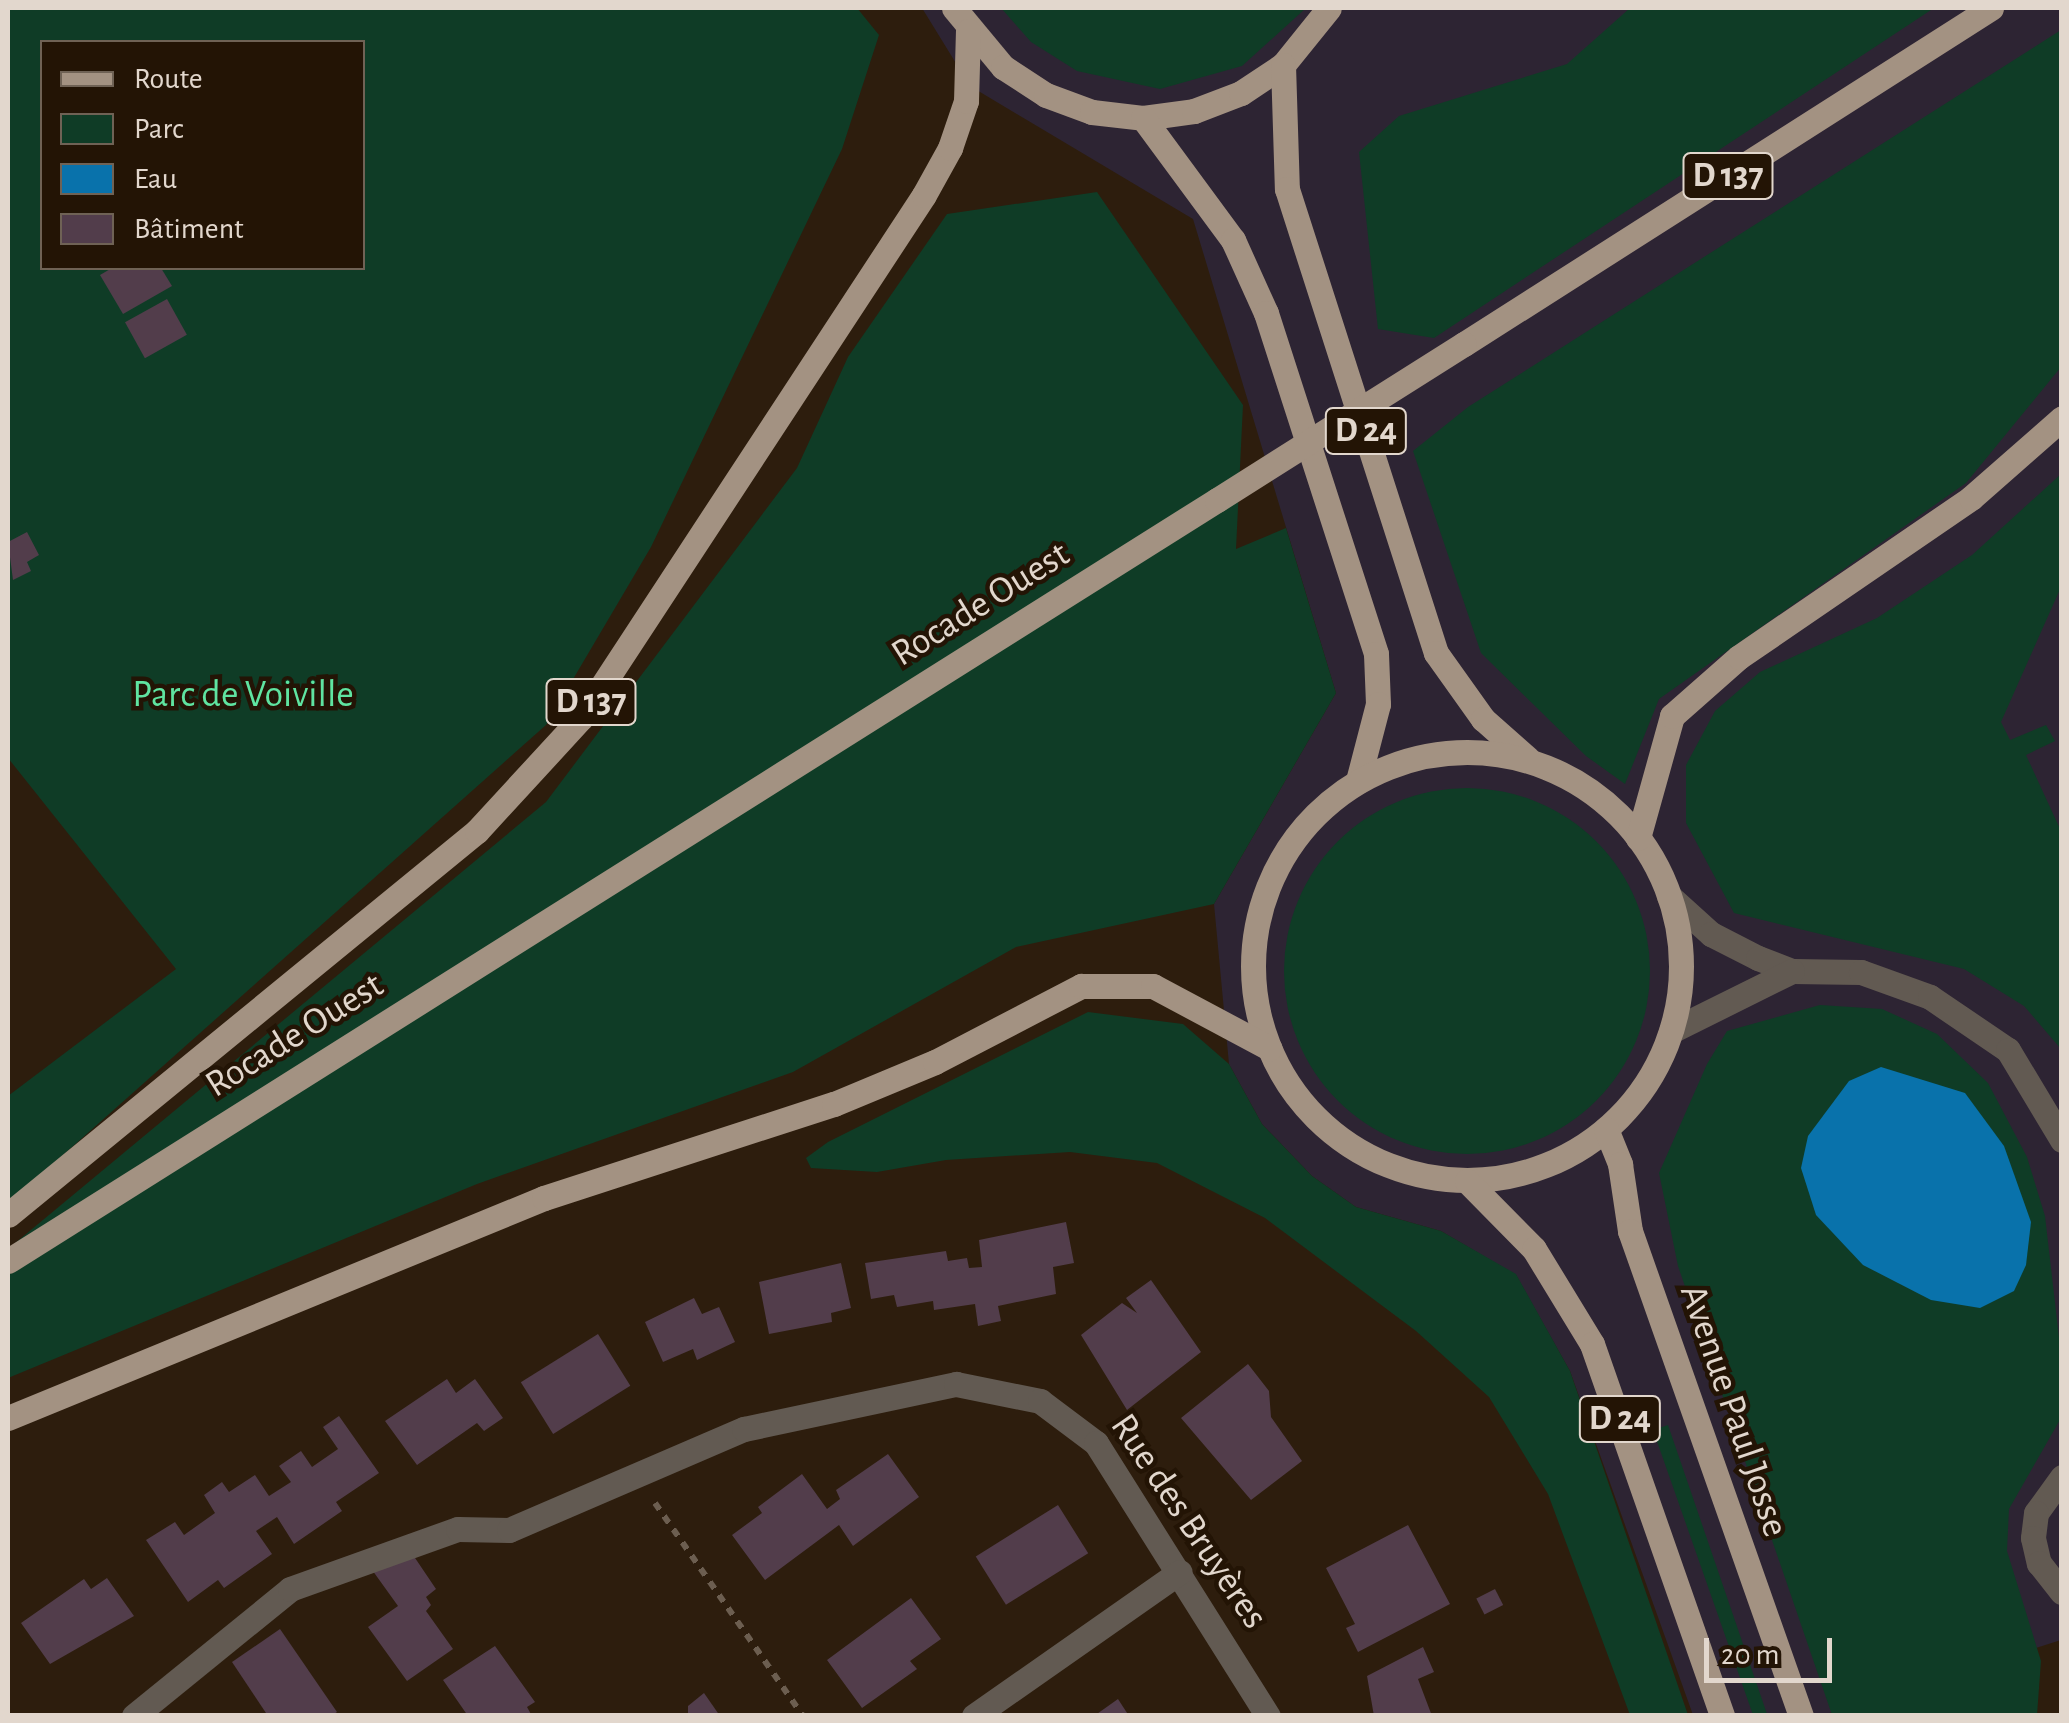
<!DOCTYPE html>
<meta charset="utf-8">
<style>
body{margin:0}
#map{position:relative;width:2069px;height:1723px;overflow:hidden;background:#2d1d0d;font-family:"Alegreya Sans",sans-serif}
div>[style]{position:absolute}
.commercial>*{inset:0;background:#2d2433}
.green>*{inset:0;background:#0f3c26}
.round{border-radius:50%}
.water>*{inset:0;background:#0972ab}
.building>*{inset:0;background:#523d4b;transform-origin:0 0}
.path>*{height:6px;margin-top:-3px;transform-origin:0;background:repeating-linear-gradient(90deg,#6c5e50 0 8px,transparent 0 16px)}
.minor>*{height:25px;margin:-12.5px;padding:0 12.5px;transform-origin:12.5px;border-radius:12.5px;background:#625a52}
.major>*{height:25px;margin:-12.5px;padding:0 12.5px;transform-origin:12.5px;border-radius:12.5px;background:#a39282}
.major>.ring{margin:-12.5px;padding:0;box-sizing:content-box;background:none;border:25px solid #a39282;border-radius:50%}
.major-bridge>*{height:25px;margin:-12.5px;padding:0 12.5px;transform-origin:12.5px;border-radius:12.5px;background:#a39282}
span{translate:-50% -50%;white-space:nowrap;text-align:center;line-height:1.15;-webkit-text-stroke:9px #231405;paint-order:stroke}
.shield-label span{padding:2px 8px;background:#231405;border:2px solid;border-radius:8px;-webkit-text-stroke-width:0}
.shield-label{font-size:35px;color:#e2d7cd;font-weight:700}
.street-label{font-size:38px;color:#e2d7cd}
.park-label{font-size:38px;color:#5fe4a1}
.frame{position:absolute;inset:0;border:10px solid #e2d7cd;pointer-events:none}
.legend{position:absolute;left:40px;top:40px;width:325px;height:230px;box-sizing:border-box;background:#231405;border:2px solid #6f6255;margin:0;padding:12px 18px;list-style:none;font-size:30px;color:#e2d7cd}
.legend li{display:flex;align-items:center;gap:20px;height:50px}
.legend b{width:50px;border:2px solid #6f6255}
.scale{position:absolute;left:1704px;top:1638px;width:128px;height:45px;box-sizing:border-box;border:5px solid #e2d7cd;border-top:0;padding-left:12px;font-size:30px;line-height:35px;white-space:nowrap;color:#e2d7cd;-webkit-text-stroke:8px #231405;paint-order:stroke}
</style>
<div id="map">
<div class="commercial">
<div style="clip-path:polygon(922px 8px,2061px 8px,2061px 1640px,1823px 1715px,1693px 1715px,1570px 1371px,1516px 1275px,1441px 1231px,1356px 1207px,1312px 1176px,1262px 1124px,1229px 1064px,1214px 904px,1336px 693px,1193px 219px,970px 86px)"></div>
</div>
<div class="green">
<div style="clip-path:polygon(evenodd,8px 8px,857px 8px,879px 35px,842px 149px,651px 547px,546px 725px,8px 1204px,8px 1096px,176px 969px,8px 758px,8px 8px,42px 42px,362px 42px,362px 268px,42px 268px,42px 42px)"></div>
<div style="clip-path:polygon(1001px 8px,1306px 8px,1242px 66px,1160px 89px,1077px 71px,1031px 42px)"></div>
<div style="clip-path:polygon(1630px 8px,1934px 8px,1434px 338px,1378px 329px,1359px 152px,1399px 116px,1567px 64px)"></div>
<div style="clip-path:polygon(2061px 30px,2061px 367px,1966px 483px,1659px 699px,1625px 784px,1586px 756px,1481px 653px,1413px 451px,1468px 407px)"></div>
<div style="clip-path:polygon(1097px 192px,1243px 405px,1236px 549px,1286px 528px,1336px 693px,1214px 904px,1016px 947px,793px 1072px,477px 1184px,8px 1378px,8px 1249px,546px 802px,797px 468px,848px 357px,947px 214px)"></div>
<div style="clip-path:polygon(2061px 474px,2061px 587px,2001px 722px,2010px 740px,2046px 725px,2055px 741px,2026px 755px,2061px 831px,2061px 1049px,2024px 1006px,1964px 969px,1734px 913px,1686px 823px,1686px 765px,1715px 711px,1760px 672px,1877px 618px,1972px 555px)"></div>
<div class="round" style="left:1284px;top:788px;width:366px;height:366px"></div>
<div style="clip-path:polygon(1820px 1005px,1882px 1009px,1937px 1034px,1988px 1083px,2027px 1157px,2045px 1216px,2061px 1355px,2061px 1418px,2009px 1509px,2007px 1551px,2041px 1661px,2037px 1715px,1832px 1715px,1678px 1266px,1659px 1173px,1707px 1064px,1727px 1031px)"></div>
<div style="clip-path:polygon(1088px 1012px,1183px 1024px,1229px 1064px,1262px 1124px,1312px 1176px,1356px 1207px,1441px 1231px,1516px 1274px,1570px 1371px,1688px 1715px,1630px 1715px,1548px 1494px,1489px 1397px,1416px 1331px,1265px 1218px,1157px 1163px,1070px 1152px,946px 1160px,877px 1172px,811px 1168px,806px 1158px,828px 1142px)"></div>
<div style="clip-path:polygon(1668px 1425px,1767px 1714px,1768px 1715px,1753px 1715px,1653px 1430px)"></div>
</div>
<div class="water">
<div style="clip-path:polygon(1881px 1067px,1965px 1093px,2004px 1146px,2031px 1222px,2026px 1265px,2014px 1291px,1980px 1308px,1931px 1300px,1863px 1265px,1816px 1215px,1801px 1168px,1808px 1136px,1849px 1081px)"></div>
</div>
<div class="building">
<div style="clip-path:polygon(112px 268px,161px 268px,172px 286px,123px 314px,100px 275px)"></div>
<div style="left:167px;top:299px;width:41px;height:48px;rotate:61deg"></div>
<div style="clip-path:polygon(27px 532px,39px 555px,27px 562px,31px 571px,13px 580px,8px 542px)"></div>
<div style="clip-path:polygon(1066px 1222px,1074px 1263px,1053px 1267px,1056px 1294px,998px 1306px,1001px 1321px,978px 1326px,975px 1304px,934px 1310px,933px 1301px,897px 1307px,894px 1295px,871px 1299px,865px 1263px,946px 1251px,948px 1261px,967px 1258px,969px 1268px,982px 1267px,979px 1240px)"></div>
<div style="clip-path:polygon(841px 1263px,851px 1308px,831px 1313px,832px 1322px,769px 1334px,759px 1282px)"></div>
<div style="clip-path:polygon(1151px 1280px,1201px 1352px,1127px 1410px,1081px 1335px,1122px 1303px,1137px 1313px,1126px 1298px)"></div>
<div style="clip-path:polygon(694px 1298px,702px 1314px,719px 1307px,735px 1342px,697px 1360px,693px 1349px,663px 1362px,645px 1322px)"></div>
<div style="left:598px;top:1334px;width:61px;height:91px;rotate:58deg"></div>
<div style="clip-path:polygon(1248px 1364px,1269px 1391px,1271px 1417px,1302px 1461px,1251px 1500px,1181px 1418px)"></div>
<div style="clip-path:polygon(447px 1379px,456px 1393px,475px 1379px,503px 1418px,484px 1431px,477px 1423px,417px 1465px,385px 1421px)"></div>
<div style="clip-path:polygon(339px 1416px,379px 1473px,336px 1502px,342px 1511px,294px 1544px,277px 1517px,256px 1531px,272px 1554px,224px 1588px,218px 1580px,188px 1602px,146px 1540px,175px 1522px,184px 1535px,215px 1513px,204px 1495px,222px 1482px,229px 1492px,255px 1475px,269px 1496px,291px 1482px,279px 1466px,301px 1451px,312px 1467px,338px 1449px,323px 1427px)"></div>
<div style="clip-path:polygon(888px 1454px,919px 1497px,853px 1546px,839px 1525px,765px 1580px,732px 1535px,762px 1513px,758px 1507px,802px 1474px,827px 1509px,840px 1499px,836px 1490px)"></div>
<div style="left:1058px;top:1505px;width:57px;height:97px;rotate:58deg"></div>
<div style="clip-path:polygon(1408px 1525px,1450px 1604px,1358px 1652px,1346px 1628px,1355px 1624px,1326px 1568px)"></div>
<div style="clip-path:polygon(411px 1552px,436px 1589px,426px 1597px,431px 1605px,426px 1611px,453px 1649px,407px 1681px,368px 1627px,398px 1606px,370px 1567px)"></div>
<div style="clip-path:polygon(107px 1578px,134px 1616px,50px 1664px,21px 1623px,84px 1579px,91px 1589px)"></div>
<div style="left:1495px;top:1589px;width:18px;height:21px;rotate:63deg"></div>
<div style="clip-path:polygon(911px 1598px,941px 1639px,910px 1661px,917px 1669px,862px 1708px,827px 1660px)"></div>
<div style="clip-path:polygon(280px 1629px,337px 1712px,331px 1716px,268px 1716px,232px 1662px)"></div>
<div style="clip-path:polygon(495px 1646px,535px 1702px,527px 1707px,532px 1716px,468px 1716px,443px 1680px)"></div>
<div style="clip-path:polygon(1423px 1647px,1434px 1672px,1418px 1679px,1432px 1716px,1374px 1716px,1367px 1676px)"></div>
<div style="clip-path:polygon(704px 1693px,720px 1716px,688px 1716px,688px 1706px)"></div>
<div style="clip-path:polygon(1118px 1699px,1129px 1716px,1094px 1716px)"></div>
</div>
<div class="path">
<div style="left:2060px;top:711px;width:2px;rotate:-27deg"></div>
<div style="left:655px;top:1503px;width:259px;rotate:55.2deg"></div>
</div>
<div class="minor">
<div style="left:1669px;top:896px;width:57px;rotate:42.1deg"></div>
<div style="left:1711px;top:934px;width:53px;rotate:27.1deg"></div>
<div style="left:1758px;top:958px;width:36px;rotate:21deg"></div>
<div style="left:1792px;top:971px;width:69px;rotate:0.8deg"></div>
<div style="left:1861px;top:972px;width:73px;rotate:19.9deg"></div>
<div style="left:1930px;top:997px;width:94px;rotate:34.2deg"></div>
<div style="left:2008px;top:1050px;width:105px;rotate:59deg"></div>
<div style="left:1671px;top:1031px;width:135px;rotate:-26.4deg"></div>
<div style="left:2062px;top:1477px;width:44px;rotate:125.8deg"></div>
<div style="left:2036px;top:1513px;width:25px;rotate:97deg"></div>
<div style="left:2033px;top:1538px;width:26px;rotate:77deg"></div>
<div style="left:2039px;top:1563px;width:37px;rotate:52deg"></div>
<div style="left:134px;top:1716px;width:201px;rotate:-39.1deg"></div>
<div style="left:290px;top:1589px;width:178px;rotate:-19.7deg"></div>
<div style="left:458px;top:1529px;width:51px;rotate:1.1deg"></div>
<div style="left:509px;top:1530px;width:256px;rotate:-23.3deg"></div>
<div style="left:744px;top:1429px;width:217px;rotate:-12deg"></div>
<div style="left:956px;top:1384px;width:86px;rotate:11.4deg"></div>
<div style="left:1040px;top:1401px;width:70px;rotate:36.9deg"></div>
<div style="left:1096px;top:1443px;width:323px;rotate:57.8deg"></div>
<div style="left:974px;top:1716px;width:251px;rotate:-35deg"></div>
</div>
<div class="major">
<div style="left:954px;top:8px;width:77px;rotate:50.3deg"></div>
<div style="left:1003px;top:67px;width:51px;rotate:33.1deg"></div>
<div style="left:1046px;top:95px;width:49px;rotate:20.3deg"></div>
<div style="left:1092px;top:112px;width:51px;rotate:6.7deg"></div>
<div style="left:1143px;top:118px;width:51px;rotate:-7.8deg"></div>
<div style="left:1194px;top:111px;width:50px;rotate:-21deg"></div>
<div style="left:1241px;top:93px;width:50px;rotate:-33.7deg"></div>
<div style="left:1283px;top:65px;width:73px;rotate:-51.1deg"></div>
<div style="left:1283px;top:65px;width:124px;rotate:88.2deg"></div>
<div style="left:1287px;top:189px;width:487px;rotate:72.2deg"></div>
<div style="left:1436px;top:653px;width:81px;rotate:54.5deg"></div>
<div style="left:1483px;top:719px;width:59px;rotate:41.6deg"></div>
<div style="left:1143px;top:118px;width:152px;rotate:53.6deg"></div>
<div style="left:1233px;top:240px;width:80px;rotate:65.7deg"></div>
<div style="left:1266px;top:313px;width:358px;rotate:72.1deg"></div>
<div style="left:1376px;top:654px;width:50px;rotate:87.7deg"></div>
<div style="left:1378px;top:704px;width:80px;rotate:104.6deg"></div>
<div style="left:1464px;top:344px;width:625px;rotate:-32.52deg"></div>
<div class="ring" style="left:1253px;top:752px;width:403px;height:403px"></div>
<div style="left:1638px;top:838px;width:127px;rotate:-74.4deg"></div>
<div style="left:1672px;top:716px;width:89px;rotate:-41.4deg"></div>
<div style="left:1739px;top:657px;width:281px;rotate:-34.4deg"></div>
<div style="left:1971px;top:498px;width:121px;rotate:-41.3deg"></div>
<div style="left:1606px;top:1129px;width:38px;rotate:68deg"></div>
<div style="left:1620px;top:1164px;width:68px;rotate:81.5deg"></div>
<div style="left:1630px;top:1231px;width:514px;rotate:70.58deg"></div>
<div style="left:1467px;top:1181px;width:95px;rotate:45.4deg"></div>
<div style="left:1534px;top:1249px;width:111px;rotate:58.6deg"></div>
<div style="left:1592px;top:1344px;width:394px;rotate:70.7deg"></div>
<div style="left:8px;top:1215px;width:606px;rotate:-39.31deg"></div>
<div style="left:477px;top:831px;width:154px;rotate:-47.4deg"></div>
<div style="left:581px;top:718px;width:625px;rotate:-56.74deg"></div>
<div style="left:924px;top:195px;width:54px;rotate:-61deg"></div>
<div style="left:950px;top:148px;width:50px;rotate:-71.2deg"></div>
<div style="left:966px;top:101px;width:70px;rotate:-88.4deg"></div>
<div style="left:8px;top:1261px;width:1429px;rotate:-32.19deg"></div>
<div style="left:8px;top:1418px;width:579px;rotate:-22.32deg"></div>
<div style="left:544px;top:1198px;width:305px;rotate:-18deg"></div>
<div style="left:834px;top:1104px;width:109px;rotate:-22.6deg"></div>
<div style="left:935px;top:1062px;width:165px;rotate:-27.5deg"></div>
<div style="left:1081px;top:986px;width:72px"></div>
<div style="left:1153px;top:986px;width:132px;rotate:28.1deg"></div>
</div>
<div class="major-bridge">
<div style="left:1217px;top:500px;width:292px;rotate:-32.3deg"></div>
</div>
<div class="shield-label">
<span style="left:1728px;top:176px">D 137</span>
<span style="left:1366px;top:431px">D 24</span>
<span style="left:591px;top:702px">D 137</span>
<span style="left:1620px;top:1419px">D 24</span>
</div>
<div class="street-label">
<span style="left:981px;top:605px;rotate:-32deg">Rocade Ouest</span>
<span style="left:295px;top:1036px;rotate:-32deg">Rocade Ouest</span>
<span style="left:1733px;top:1411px;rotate:71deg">Avenue Paul Josse</span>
<span style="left:1188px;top:1522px;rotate:56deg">Rue des Bruyères</span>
</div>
<div class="park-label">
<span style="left:243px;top:696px">Parc de Voiville</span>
</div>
<div class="frame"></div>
<ul class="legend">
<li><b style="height:12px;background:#a39282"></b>Route</li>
<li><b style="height:28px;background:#0f3c26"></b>Parc</li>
<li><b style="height:28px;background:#0972ab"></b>Eau</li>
<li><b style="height:28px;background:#523d4b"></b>Bâtiment</li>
</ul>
<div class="scale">20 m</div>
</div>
